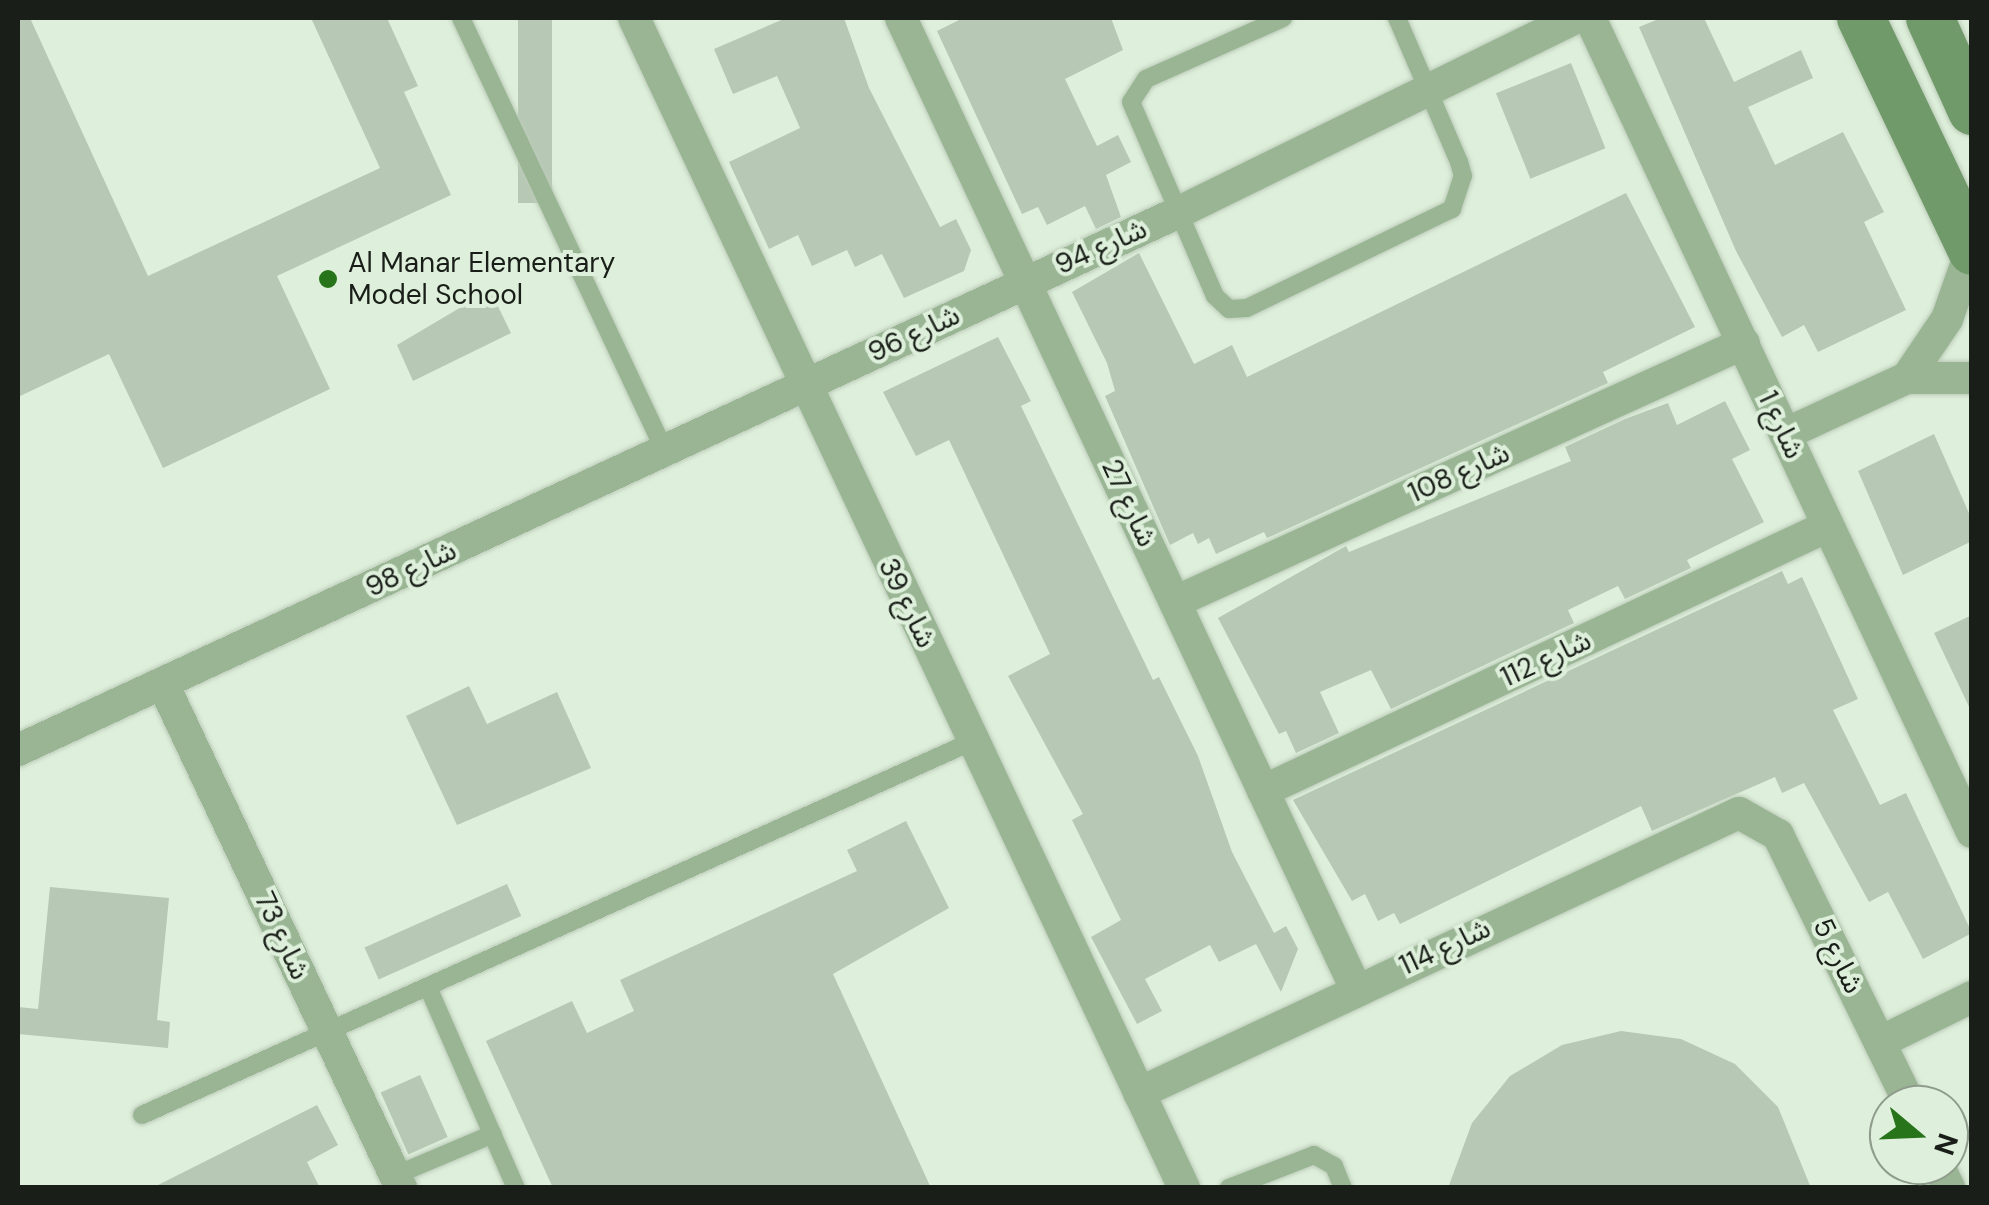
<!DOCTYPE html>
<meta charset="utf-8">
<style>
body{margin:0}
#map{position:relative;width:1989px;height:1205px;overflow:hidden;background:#def0db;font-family:"DM Sans","Noto Sans Arabic",sans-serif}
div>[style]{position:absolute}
.building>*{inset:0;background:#b7c9b4;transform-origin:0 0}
.roads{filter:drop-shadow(0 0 2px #bbcab8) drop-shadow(0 0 2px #bbcab8)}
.service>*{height:18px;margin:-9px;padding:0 9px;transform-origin:9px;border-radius:9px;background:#99b594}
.minor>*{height:32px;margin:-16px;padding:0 16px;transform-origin:16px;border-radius:16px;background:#99b594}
.secondary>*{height:48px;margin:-24px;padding:0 24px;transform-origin:24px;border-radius:24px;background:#709a69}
.dots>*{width:28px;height:28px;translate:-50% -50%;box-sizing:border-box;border:5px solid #def0db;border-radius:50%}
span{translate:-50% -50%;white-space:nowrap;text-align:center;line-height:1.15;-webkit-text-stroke:8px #def0db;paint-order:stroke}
.street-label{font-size:28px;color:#191f18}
.poi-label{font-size:28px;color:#191f18}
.left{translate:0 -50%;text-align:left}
.frame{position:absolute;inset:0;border:20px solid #191f18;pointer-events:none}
.north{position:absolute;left:1869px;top:1085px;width:100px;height:100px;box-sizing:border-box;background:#def0db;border:2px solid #8f9c8d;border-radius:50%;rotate:109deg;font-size:28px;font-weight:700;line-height:40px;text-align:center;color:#191f18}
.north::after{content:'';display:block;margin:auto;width:35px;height:45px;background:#28741a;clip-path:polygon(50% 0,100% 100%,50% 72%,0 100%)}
</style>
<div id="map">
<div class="building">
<div style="clip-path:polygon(18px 18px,30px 18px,148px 276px,380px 168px,311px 18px,387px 18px,418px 86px,404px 92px,451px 195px,277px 276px,330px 389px,163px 468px,109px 354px,18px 397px)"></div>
<div style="left:518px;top:18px;width:34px;height:185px"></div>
<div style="clip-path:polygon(786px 18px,844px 18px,869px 88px,940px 227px,956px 219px,971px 250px,964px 271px,904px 298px,882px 254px,855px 267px,847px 250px,812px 266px,798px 235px,769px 249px,729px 162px,800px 128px,777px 76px,733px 94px,714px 49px)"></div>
<div style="clip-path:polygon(963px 18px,1111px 18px,1123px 50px,1065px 79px,1097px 146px,1118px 135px,1131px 162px,1106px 175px,1121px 217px,1096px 229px,1085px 206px,1047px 225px,1038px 207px,1022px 214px,937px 31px)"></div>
<div style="clip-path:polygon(1661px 18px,1704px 18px,1734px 82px,1801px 50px,1813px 78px,1748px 107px,1775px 165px,1843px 132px,1884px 212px,1864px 222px,1906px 310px,1818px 352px,1804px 325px,1782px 337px,1736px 251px,1639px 27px)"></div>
<div style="left:1571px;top:63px;width:92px;height:81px;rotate:68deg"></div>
<div style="clip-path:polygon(1626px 193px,1695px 327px,1603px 372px,1608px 383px,1267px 538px,1264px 532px,1216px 554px,1209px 538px,1198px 544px,1193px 533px,1170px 545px,1105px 396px,1115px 391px,1107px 363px,1072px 292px,1139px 253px,1194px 364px,1232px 345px,1247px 377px)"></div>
<div style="clip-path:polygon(490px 290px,511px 333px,413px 381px,397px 345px)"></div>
<div style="clip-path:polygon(998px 337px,1031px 401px,1021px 406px,1153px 680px,1159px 677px,1198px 756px,1232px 852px,1274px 933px,1286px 926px,1298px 949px,1281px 992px,1256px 944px,1219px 962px,1210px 945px,1145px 979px,1162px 1011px,1137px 1024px,1091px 937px,1121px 920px,1072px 820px,1083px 814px,1008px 676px,1050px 654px,949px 440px,916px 456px,883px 392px)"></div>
<div style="clip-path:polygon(1725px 401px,1750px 450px,1732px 459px,1764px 522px,1687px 560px,1691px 568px,1625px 599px,1618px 586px,1568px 610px,1574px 623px,1391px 709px,1371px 670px,1320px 692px,1339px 733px,1296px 753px,1286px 731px,1279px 734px,1218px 618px,1346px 546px,1349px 552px,1571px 461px,1565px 447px,1625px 419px,1668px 403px,1677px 425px)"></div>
<div style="clip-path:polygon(1934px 434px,1972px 520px,1972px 541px,1903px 575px,1858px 471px)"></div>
<div style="clip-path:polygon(1782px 571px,1788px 584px,1802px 577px,1858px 699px,1833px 710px,1880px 805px,1906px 793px,1972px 933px,1923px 959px,1888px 892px,1869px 902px,1804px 783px,1782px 793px,1775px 777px,1652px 831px,1641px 806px,1400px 924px,1394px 913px,1378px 921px,1365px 894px,1352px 901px,1293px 800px)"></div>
<div style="clip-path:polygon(1972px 615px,1972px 713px,1934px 633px)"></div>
<div style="clip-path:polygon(469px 686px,487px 724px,557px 692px,591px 768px,457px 825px,406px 716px)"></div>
<div style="clip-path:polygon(906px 821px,949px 908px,833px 974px,931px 1188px,553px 1188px,486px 1041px,572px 1001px,587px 1033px,634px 1011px,620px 980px,857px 871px,847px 850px)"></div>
<div style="left:507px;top:884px;width:35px;height:156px;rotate:66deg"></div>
<div style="clip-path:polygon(50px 887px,169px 898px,157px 1020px,170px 1022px,168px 1048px,18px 1034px,18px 1007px,38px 1009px)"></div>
<div style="clip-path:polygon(1621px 1031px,1681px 1039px,1735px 1064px,1778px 1107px,1811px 1188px,1448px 1188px,1472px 1123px,1510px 1076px,1562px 1045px)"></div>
<div style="left:420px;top:1075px;width:68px;height:43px;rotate:66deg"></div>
<div style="clip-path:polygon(317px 1105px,338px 1145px,307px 1162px,320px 1188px,152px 1188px)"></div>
</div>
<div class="roads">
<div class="service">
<div style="left:461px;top:18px;width:479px;rotate:64.8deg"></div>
<div style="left:1283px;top:18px;width:150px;rotate:156deg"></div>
<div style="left:1146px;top:79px;width:27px;rotate:123deg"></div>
<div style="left:1131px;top:102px;width:211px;rotate:66.6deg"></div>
<div style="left:1215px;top:296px;width:19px;rotate:43deg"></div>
<div style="left:1229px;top:309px;width:18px;rotate:-3deg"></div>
<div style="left:1247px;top:308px;width:228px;rotate:-25.8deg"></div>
<div style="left:1452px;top:209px;width:35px;rotate:-72deg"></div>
<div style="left:1463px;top:176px;width:15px;rotate:-106deg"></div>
<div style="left:1459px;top:162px;width:157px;rotate:-113.3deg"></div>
<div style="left:428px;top:987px;width:219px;rotate:66.4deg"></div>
<div style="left:142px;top:1115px;width:911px;rotate:-24.23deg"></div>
<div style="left:396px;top:1175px;width:105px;rotate:-22.9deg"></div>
<div style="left:1229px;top:1188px;width:91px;rotate:-21.2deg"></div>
<div style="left:1314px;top:1155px;width:23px;rotate:29deg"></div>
<div style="left:1334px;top:1166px;width:24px;rotate:68deg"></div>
</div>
<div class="minor">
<div style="left:634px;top:18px;width:1293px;rotate:64.82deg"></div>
<div style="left:901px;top:18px;width:1072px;rotate:64.89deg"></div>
<div style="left:1590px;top:18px;width:899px;rotate:64.86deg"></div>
<div style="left:1907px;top:378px;width:71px;rotate:-55.9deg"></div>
<div style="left:1947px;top:319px;width:72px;rotate:-70.6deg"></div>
<div style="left:1785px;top:434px;width:134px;rotate:-24.7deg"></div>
<div style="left:1907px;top:378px;width:65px"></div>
<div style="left:1175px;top:602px;width:625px;rotate:-24.47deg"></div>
<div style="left:163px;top:684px;width:557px;rotate:64.72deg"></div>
<div style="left:18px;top:750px;width:1277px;rotate:-24.86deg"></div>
<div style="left:1177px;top:213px;width:443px;rotate:-26.1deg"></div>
<div style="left:1263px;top:791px;width:624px;rotate:-25.13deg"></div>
<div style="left:1880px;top:1042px;width:102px;rotate:-26.1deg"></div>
<div style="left:1139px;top:1093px;width:662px;rotate:-25.02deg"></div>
<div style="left:1739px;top:813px;width:45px;rotate:29.4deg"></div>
<div style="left:1778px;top:835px;width:301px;rotate:63.9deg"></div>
<div style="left:1938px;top:1165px;width:25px;rotate:64deg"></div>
</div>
<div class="secondary">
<div style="left:1861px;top:18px;width:258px;rotate:64.5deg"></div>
<div style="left:1930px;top:18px;width:102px;rotate:65.7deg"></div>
</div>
</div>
<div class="dots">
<div style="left:328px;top:279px;background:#28741a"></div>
</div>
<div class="street-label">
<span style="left:1101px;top:247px;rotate:-24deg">شارع 94</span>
<span style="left:914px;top:334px;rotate:-25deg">شارع 96</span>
<span style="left:1781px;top:425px;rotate:65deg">شارع 1</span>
<span style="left:1459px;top:473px;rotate:-24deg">شارع 108</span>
<span style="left:1129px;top:503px;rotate:65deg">شارع 27</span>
<span style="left:411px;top:569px;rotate:-25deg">شارع 98</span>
<span style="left:907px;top:603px;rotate:64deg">شارع 39</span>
<span style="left:1546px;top:659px;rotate:-25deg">شارع 112</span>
<span style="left:282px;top:936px;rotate:65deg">شارع 73</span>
<span style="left:1445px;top:947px;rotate:-25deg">شارع 114</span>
<span style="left:1838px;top:956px;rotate:64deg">شارع 5</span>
</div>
<div class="poi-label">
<span class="left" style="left:348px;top:279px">Al Manar Elementary<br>Model School</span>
</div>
<div class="frame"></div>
<div class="north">N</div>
</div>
